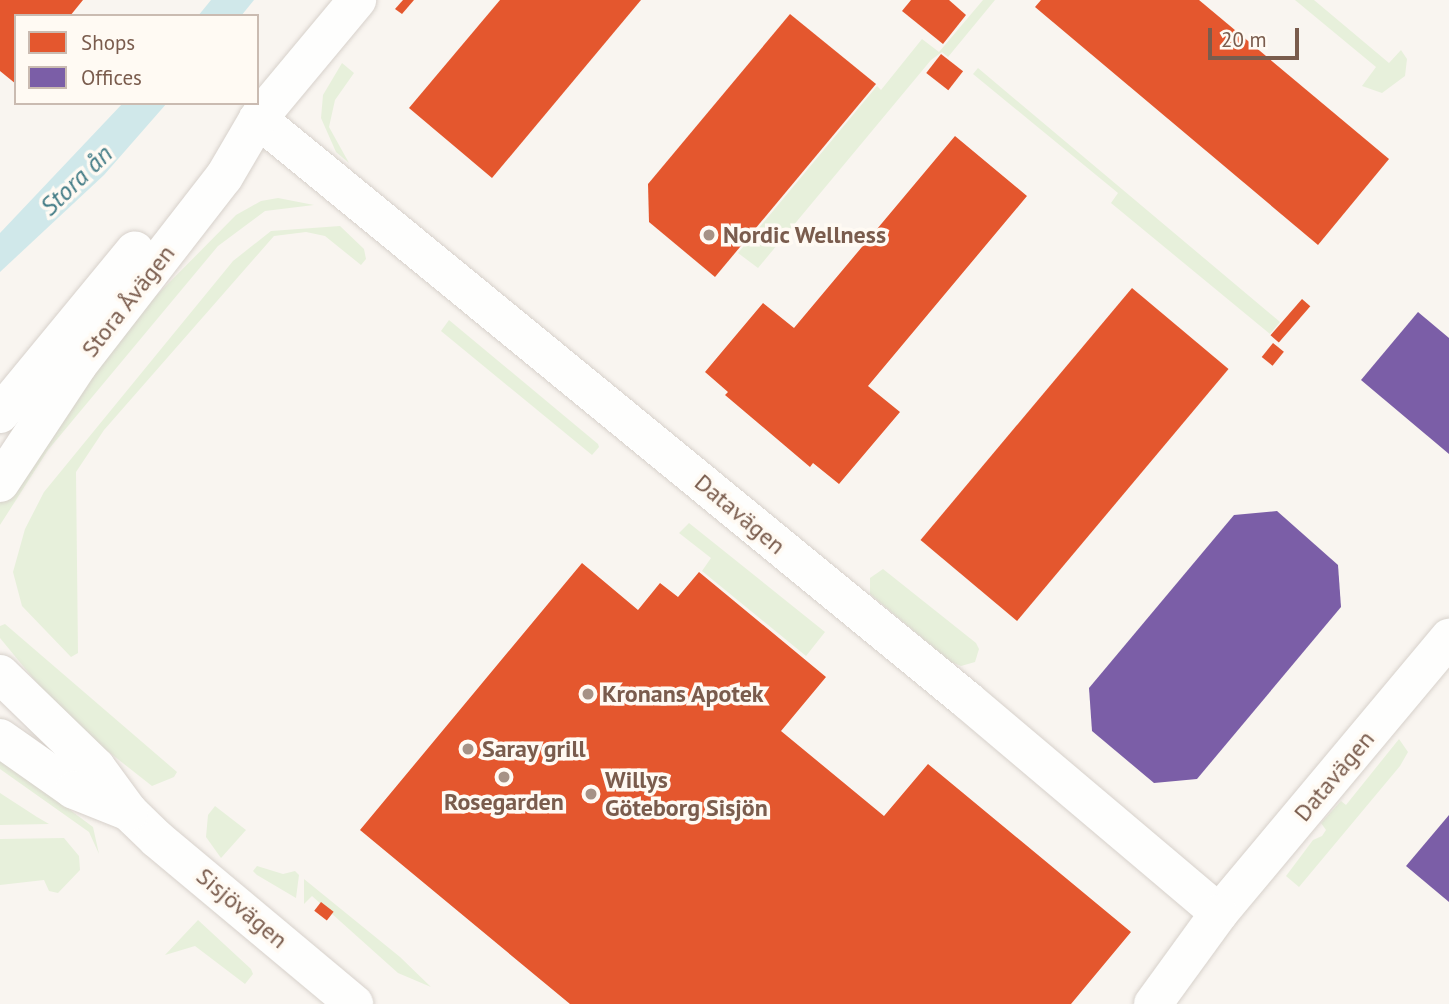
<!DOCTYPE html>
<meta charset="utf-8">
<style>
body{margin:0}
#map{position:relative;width:1449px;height:1004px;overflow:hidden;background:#f9f5f0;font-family:"PT Sans",sans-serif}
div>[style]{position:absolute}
.green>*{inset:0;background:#e7f0db}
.water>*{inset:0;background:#d0e8ea}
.shops>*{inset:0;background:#e4572e;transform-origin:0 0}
.offices>*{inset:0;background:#7b5ea7}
.roads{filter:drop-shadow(0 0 2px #d7d1cb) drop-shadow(0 0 2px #d7d1cb)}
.minor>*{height:38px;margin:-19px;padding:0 19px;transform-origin:19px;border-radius:19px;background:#fefefd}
.dots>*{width:19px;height:19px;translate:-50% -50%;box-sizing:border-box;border:4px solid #fffaf3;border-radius:50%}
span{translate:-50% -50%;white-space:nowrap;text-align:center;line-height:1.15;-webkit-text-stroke:7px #fffaf3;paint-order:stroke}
.poi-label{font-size:24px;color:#7a5c4d;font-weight:700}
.left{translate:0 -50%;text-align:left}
.street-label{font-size:24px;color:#7a5c4d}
.water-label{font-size:26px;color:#437c86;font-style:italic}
.legend{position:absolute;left:14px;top:14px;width:245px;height:91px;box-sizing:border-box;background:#fffaf3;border:2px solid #cabbb1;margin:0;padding:9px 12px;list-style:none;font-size:21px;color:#7a5c4d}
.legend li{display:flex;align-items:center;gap:14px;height:35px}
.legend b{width:35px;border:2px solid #cabbb1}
.scale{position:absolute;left:1208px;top:28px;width:91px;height:32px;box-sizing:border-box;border:4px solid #7a5c4d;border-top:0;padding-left:9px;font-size:21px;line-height:24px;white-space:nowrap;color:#7a5c4d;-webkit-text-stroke:5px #fffaf3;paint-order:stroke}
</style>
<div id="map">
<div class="green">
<div style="clip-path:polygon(983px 0,995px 0,948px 57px,942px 52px,931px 60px,758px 268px,738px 253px,877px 86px,881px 90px,922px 39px,939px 52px)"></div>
<div style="clip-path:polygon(1295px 0,1314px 0,1389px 63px,1401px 50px,1407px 59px,1405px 76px,1382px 93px,1362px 86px,1376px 67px)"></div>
<div style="clip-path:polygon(342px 63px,354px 73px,335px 100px,329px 127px,349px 163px,336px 152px,321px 118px,323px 95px)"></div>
<div style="clip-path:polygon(978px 68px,1280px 322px,1270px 334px,1111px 203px,1118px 193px,973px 74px)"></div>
<div style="clip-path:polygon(278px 198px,314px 205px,265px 211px,218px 246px,48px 450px,0 525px,0 503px,17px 477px,86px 380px,153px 299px,236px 215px,261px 201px)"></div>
<div style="clip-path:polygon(340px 226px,364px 249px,366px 259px,361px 265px,325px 236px,306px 232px,274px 236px,104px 430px,76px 472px,78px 653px,71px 657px,22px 606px,13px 572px,25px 529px,44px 492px,233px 261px,271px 231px)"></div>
<div style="clip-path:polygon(449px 320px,598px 444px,599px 447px,592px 455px,441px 331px)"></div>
<div style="clip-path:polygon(689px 523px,825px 632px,806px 656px,702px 571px,711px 558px,679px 533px)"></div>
<div style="clip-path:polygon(883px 569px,976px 643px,979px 649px,975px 662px,961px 666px,951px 662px,870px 594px,870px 578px)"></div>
<div style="clip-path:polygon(5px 624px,177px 772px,174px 777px,152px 786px,96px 742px,51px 700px,0 638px,0 626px)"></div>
<div style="clip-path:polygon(1399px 739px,1408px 752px,1400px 766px,1299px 887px,1286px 876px,1313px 840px,1322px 836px,1326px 830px,1321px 823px,1341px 801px,1346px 805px)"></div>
<div style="clip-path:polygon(0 758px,93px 827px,99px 854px,89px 832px,0 769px)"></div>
<div style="clip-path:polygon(0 793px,37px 817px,49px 824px,0 825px)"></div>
<div style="clip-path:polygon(215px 806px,246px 830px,221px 858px,206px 837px,208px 815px)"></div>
<div style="clip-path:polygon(64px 838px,79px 856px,80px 870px,58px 893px,49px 891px,44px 880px,0 885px,0 839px)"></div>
<div style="clip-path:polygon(257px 866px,283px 874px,295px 871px,299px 875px,296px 898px,257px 875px,253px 871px)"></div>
<div style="clip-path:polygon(304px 879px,400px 957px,431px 987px,398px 973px,312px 896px,304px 904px)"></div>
<div style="clip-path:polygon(198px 920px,251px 969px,253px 974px,245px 984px,195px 946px,165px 955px)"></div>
</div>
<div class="water">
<div style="clip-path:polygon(211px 0,254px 0,241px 16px,198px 16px)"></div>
<div style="clip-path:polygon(123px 103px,167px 103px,104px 175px,0 272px,0 233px)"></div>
</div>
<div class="shops">
<div style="clip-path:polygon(0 0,83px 0,70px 16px,16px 16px,16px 84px,0 71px)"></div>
<div style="clip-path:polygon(403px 0,414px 0,402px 14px,395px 9px)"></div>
<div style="clip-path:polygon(500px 0,641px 0,492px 178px,409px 108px)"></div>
<div style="clip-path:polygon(911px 0,949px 0,966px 15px,943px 44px,902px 11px)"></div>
<div style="clip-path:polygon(1041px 0,1199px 0,1389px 159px,1318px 245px,1035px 7px)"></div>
<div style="clip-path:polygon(790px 14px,876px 84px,715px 277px,649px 222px,648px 184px)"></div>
<div style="left:941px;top:54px;width:28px;height:24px;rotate:38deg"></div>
<div style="clip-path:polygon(955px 136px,1027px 196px,868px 386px,900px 412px,839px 484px,813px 463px,810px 467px,725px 395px,728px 392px,705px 372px,763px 303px,794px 328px)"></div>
<div style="left:1132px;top:288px;width:126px;height:329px;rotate:40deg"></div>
<div style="left:1302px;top:299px;width:11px;height:48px;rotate:41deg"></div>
<div style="left:1273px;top:343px;width:14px;height:18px;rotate:39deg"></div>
<div style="clip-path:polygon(582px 563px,638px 610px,660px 583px,678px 597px,699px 572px,826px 677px,781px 731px,884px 816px,928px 764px,1131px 932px,1071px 1004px,570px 1004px,360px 830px)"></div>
<div style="left:321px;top:902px;width:16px;height:11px;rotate:38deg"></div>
</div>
<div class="offices">
<div style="clip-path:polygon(1418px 312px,1449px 338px,1449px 454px,1361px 380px)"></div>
<div style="clip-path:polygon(1277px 511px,1338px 565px,1341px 607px,1197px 779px,1154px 783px,1092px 731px,1089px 688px,1234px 515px)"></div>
<div style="clip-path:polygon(1449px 815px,1449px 902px,1406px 866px)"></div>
</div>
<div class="roads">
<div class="minor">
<div style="left:258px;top:119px;width:917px;rotate:39.33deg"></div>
<div style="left:967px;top:700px;width:330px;rotate:40.2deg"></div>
<div style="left:1219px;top:913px;width:359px;rotate:-50.1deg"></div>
<div style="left:0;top:414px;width:212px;rotate:-50.5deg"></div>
<div style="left:0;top:483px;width:141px;rotate:-56.5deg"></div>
<div style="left:78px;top:365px;width:238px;rotate:-52.2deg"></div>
<div style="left:224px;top:177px;width:67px;rotate:-59.6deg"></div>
<div style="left:258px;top:119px;width:155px;rotate:-50.2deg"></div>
<div style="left:0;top:674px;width:134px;rotate:44.1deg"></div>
<div style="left:96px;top:767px;width:56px;rotate:53.7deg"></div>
<div style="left:129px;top:812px;width:39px;rotate:44deg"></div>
<div style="left:157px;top:839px;width:257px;rotate:39.9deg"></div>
<div style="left:0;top:738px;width:90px;rotate:35.1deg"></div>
<div style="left:74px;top:790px;width:59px;rotate:21.8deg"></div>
<div style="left:1153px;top:1004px;width:112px;rotate:-54deg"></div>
</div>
</div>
<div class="dots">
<div style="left:709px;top:235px;background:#a69286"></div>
<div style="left:588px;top:694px;background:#a69286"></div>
<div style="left:468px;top:749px;background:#a69286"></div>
<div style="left:504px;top:777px;background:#a69286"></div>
<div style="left:591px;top:794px;background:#a69286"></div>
</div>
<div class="poi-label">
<span class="left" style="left:723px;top:235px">Nordic Wellness</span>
<span class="left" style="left:602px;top:694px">Kronans Apotek</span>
<span class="left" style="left:482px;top:749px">Saray grill</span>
<span class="left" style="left:605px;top:794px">Willys<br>Göteborg Sisjön</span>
<span style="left:504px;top:802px">Rosegarden</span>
</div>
<div class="street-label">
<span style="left:128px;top:301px;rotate:-52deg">Stora Åvägen</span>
<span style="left:740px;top:514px;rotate:40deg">Datavägen</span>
<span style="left:1334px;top:776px;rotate:-50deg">Datavägen</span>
<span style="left:242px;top:908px;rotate:40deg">Sisjövägen</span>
</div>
<div class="water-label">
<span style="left:76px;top:180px;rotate:-44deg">Stora ån</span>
</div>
<ul class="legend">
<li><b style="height:19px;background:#e4572e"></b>Shops</li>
<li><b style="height:19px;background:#7b5ea7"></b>Offices</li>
</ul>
<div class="scale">20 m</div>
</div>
